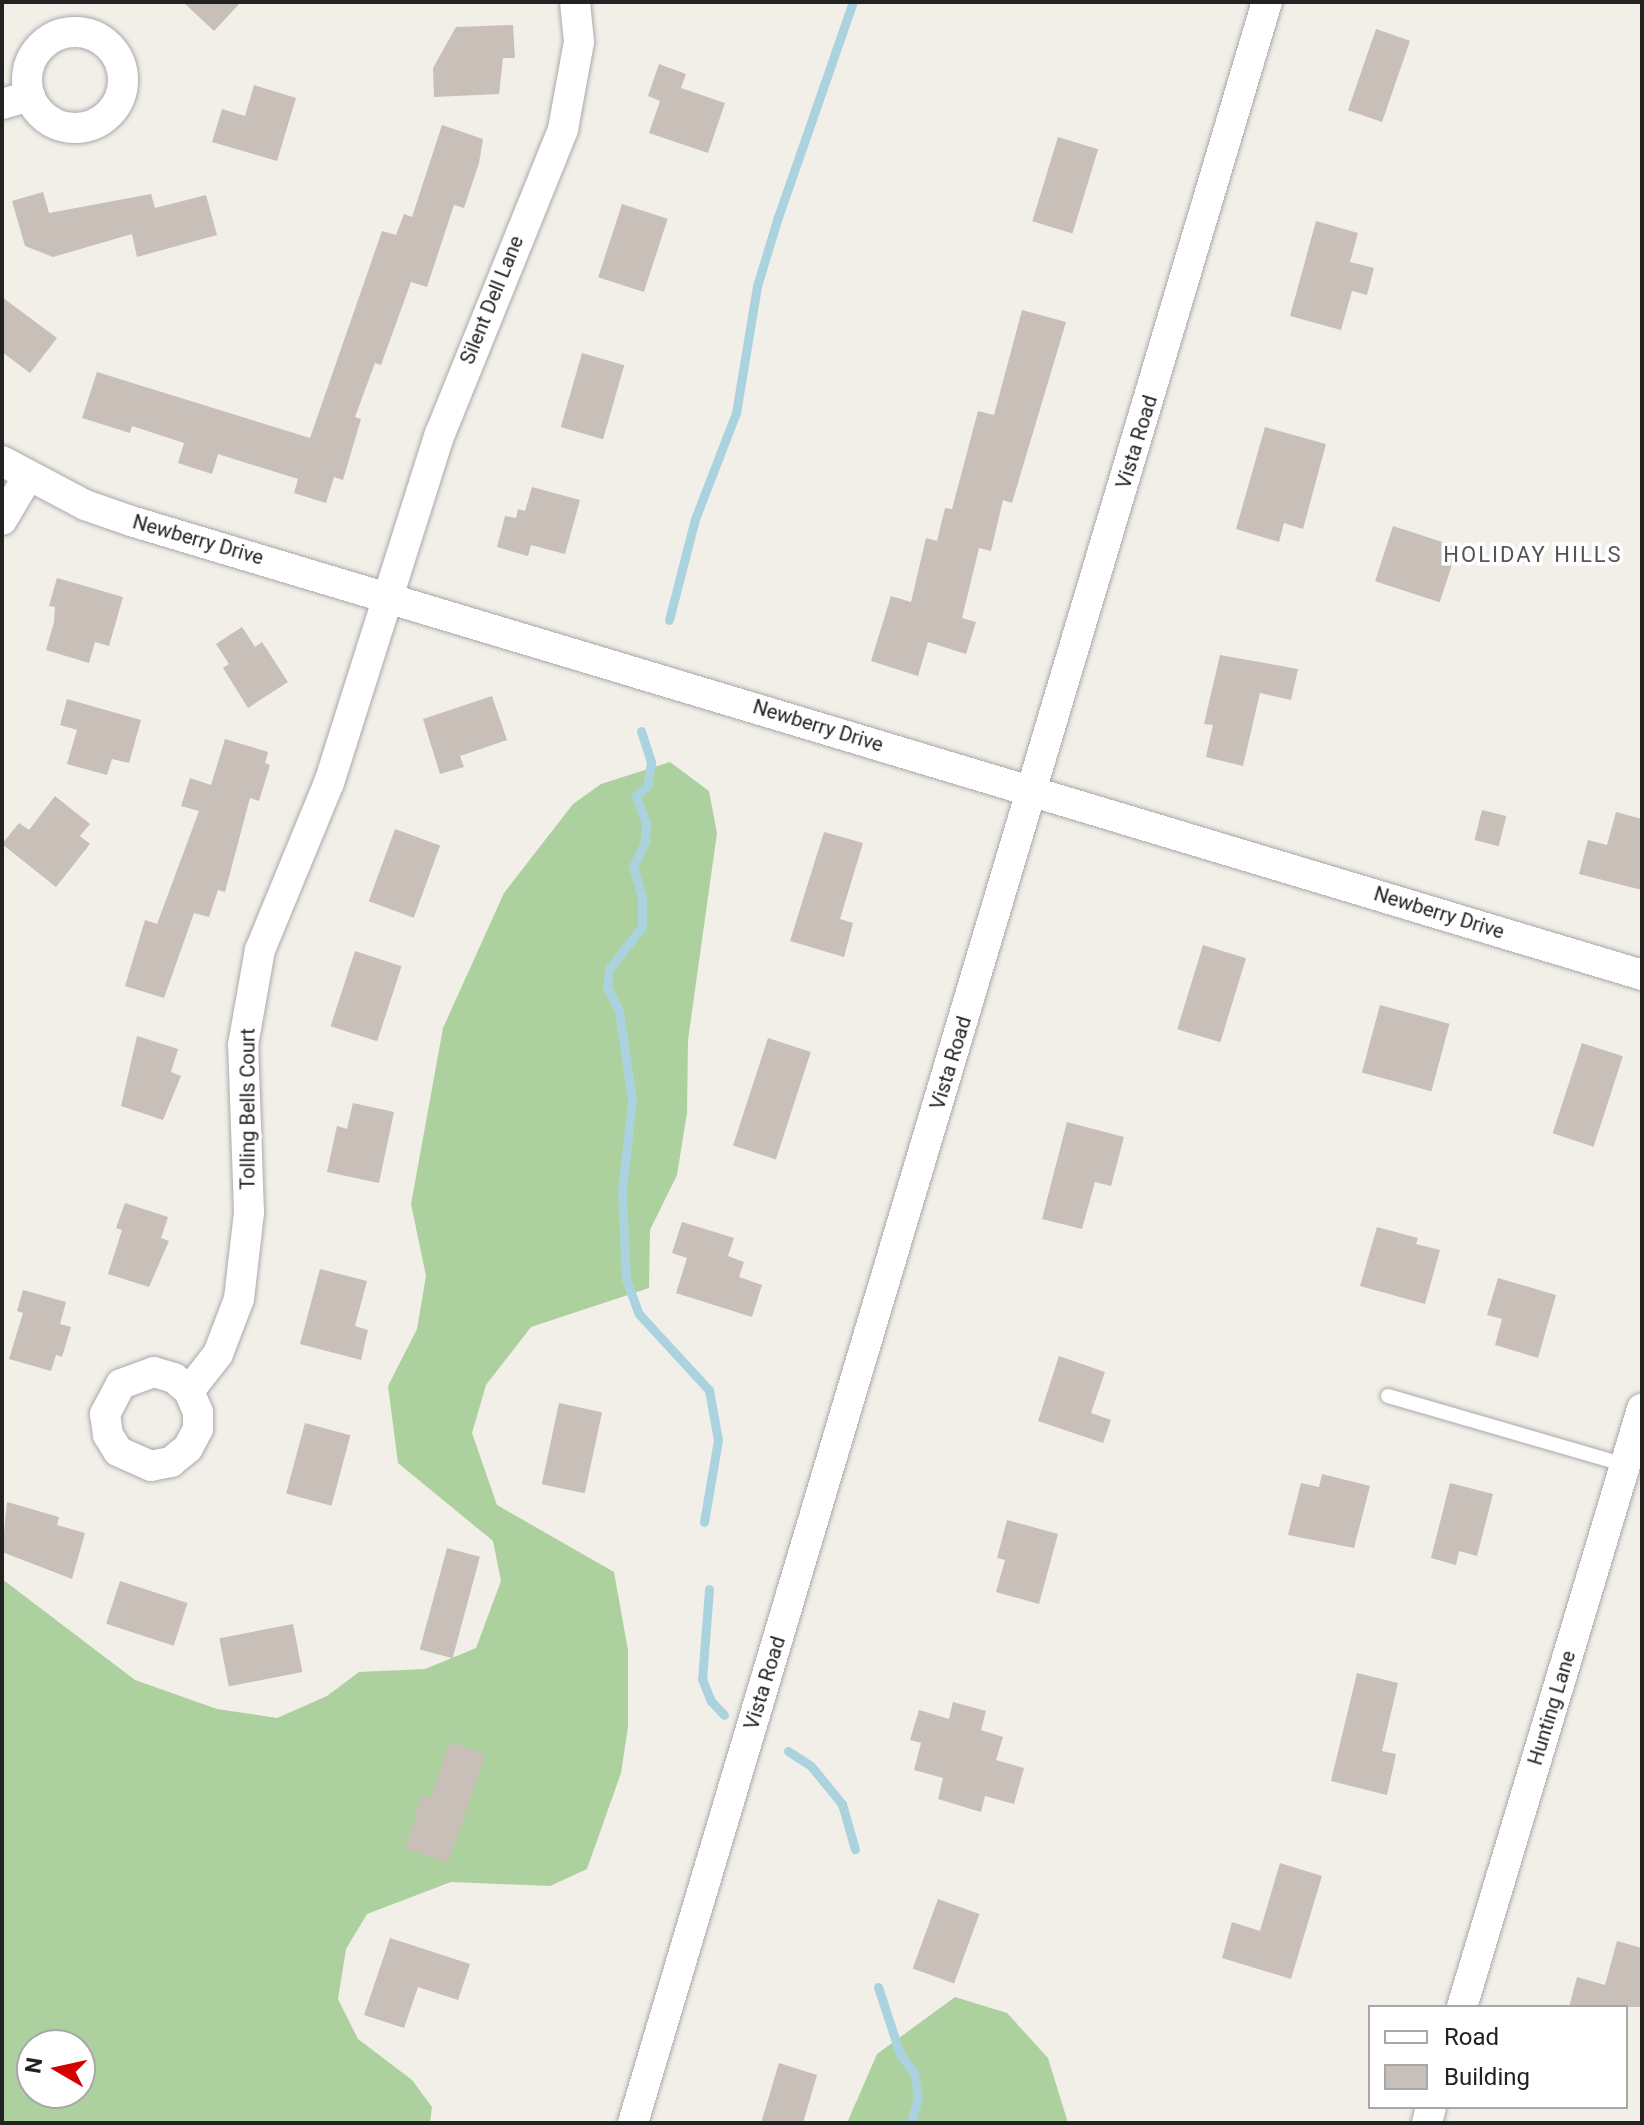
<!DOCTYPE html>
<style>
body{margin:0}
#map{position:relative;width:1644px;height:2125px;overflow:hidden;background:#f2efe9;font-family:Roboto,sans-serif}
div>[style]{position:absolute}
.forest>*{inset:0;background:#add19e}
.stream>*{height:9px;margin:-4.5px;padding:0 4.5px;transform-origin:4.5px;border-radius:4.5px;background:#aad3df}
.building>*{inset:0;background:#c7bfb8;transform-origin:0 0}
.roads{filter:drop-shadow(0 0 2px #a9a9a9) drop-shadow(0 0 2px #a9a9a9)}
.lane>*{height:14px;margin:-7px;padding:0 7px;transform-origin:7px;border-radius:7px;background:#fff}
.street>*{height:30px;margin:-15px;padding:0 15px;transform-origin:15px;border-radius:15px;background:#fff}
.street>.ring{margin:-15px;padding:0;box-sizing:content-box;background:none;border:30px solid #fff;border-radius:50%}
span{translate:-50% -50%;white-space:nowrap;text-align:center;line-height:1.15;-webkit-text-stroke:7px #fff;paint-order:stroke}
.street-label{font-size:20px;color:#222}
.neighbourhood-label{font-size:22px;color:#555;letter-spacing:2px}
.frame{position:absolute;inset:0;border:4px solid #222;pointer-events:none}
.legend{position:absolute;left:1368px;top:2005px;width:260px;height:104px;box-sizing:border-box;background:#fff;border:2px solid #a7a7a7;margin:0;padding:10px 14px;list-style:none;font-size:24px;color:#222}
.legend li{display:flex;align-items:center;gap:16px;height:40px}
.legend b{width:40px;border:2px solid #a7a7a7}
.north{position:absolute;left:16px;top:2029px;width:80px;height:80px;box-sizing:border-box;background:#fff;border:2px solid #a7a7a7;border-radius:50%;rotate:279deg;font-size:22px;font-weight:700;line-height:32px;text-align:center;color:#222}
.north::after{content:'';display:block;margin:auto;width:28px;height:36px;background:#d40000;clip-path:polygon(50% 0,100% 100%,50% 72%,0 100%)}
</style>
<div id="map">
<div class="forest">
<div style="clip-path:polygon(evenodd,670px 762px,709px 791px,717px 833px,688px 1040px,687px 1113px,677px 1175px,650px 1230px,649px 1288px,531px 1327px,486px 1385px,472px 1433px,497px 1505px,614px 1572px,628px 1650px,628px 1727px,621px 1773px,587px 1869px,550px 1886px,451px 1882px,367px 1914px,346px 1949px,338px 1999px,358px 2039px,412px 2080px,432px 2107px,430px 2123px,2px 2123px,2px 1579px,135px 1680px,217px 1709px,277px 1718px,327px 1696px,359px 1672px,425px 1669px,476px 1648px,501px 1581px,493px 1541px,398px 1463px,388px 1386px,417px 1329px,426px 1276px,411px 1204px,443px 1028px,504px 893px,573px 804px,601px 784px,670px 762px,32px 2045px,80px 2045px,80px 2093px,32px 2093px,32px 2045px)"></div>
<div style="clip-path:polygon(955px 1997px,1007px 2013px,1048px 2058px,1068px 2123px,847px 2123px,877px 2054px)"></div>
</div>
<div class="stream">
<div style="left:669px;top:620px;width:104px;rotate:-75.6deg"></div>
<div style="left:695px;top:519px;width:114px;rotate:-68.9deg"></div>
<div style="left:736px;top:413px;width:129px;rotate:-80.6deg"></div>
<div style="left:757px;top:286px;width:69px;rotate:-73.1deg"></div>
<div style="left:777px;top:220px;width:231px;rotate:-70.8deg"></div>
<div style="left:641px;top:731px;width:33px;rotate:72deg"></div>
<div style="left:651px;top:762px;width:24px;rotate:99deg"></div>
<div style="left:647px;top:786px;width:15px;rotate:138deg"></div>
<div style="left:636px;top:796px;width:30px;rotate:70deg"></div>
<div style="left:646px;top:824px;width:18px;rotate:93deg"></div>
<div style="left:645px;top:842px;width:28px;rotate:116deg"></div>
<div style="left:633px;top:867px;width:30px;rotate:73deg"></div>
<div style="left:642px;top:896px;width:31px;rotate:90deg"></div>
<div style="left:642px;top:927px;width:53px;rotate:128.2deg"></div>
<div style="left:609px;top:969px;width:18px;rotate:96deg"></div>
<div style="left:607px;top:987px;width:27px;rotate:63deg"></div>
<div style="left:619px;top:1011px;width:90px;rotate:81.7deg"></div>
<div style="left:632px;top:1100px;width:93px;rotate:96.2deg"></div>
<div style="left:622px;top:1192px;width:87px;rotate:87.4deg"></div>
<div style="left:626px;top:1279px;width:37px;rotate:70deg"></div>
<div style="left:639px;top:1314px;width:103px;rotate:47.4deg"></div>
<div style="left:709px;top:1390px;width:51px;rotate:79.8deg"></div>
<div style="left:718px;top:1440px;width:83px;rotate:99.7deg"></div>
<div style="left:709px;top:1589px;width:90px;rotate:94.4deg"></div>
<div style="left:702px;top:1679px;width:24px;rotate:68deg"></div>
<div style="left:711px;top:1701px;width:19px;rotate:47deg"></div>
<div style="left:788px;top:1751px;width:27px;rotate:33deg"></div>
<div style="left:811px;top:1766px;width:49px;rotate:50.8deg"></div>
<div style="left:842px;top:1804px;width:47px;rotate:73.9deg"></div>
<div style="left:878px;top:1987px;width:71px;rotate:71.8deg"></div>
<div style="left:900px;top:2054px;width:24px;rotate:54deg"></div>
<div style="left:914px;top:2073px;width:24px;rotate:81deg"></div>
<div style="left:918px;top:2097px;width:27px;rotate:105deg"></div>
</div>
<div class="building">
<div style="clip-path:polygon(183px 2px,241px 2px,214px 31px)"></div>
<div style="clip-path:polygon(513px 25px,515px 58px,503px 58px,499px 94px,434px 97px,433px 68px,456px 27px)"></div>
<div style="left:1376px;top:29px;width:36px;height:86px;rotate:19deg"></div>
<div style="clip-path:polygon(659px 64px,686px 74px,681px 88px,725px 103px,708px 153px,649px 133px,660px 101px,648px 96px)"></div>
<div style="clip-path:polygon(254px 85px,296px 98px,277px 161px,212px 142px,222px 109px,245px 116px)"></div>
<div style="clip-path:polygon(442px 125px,483px 139px,479px 163px,464px 208px,454px 205px,427px 287px,411px 282px,381px 365px,375px 363px,355px 417px,361px 419px,343px 480px,334px 477px,326px 503px,294px 493px,298px 479px,218px 454px,212px 474px,178px 463px,184px 443px,132px 426px,130px 433px,82px 418px,97px 372px,310px 438px,382px 231px,396px 235px,404px 214px,412px 217px)"></div>
<div style="left:1058px;top:137px;width:42px;height:88px;rotate:17deg"></div>
<div style="clip-path:polygon(43px 192px,49px 213px,151px 194px,155px 208px,206px 195px,217px 235px,137px 257px,132px 234px,53px 257px,25px 246px,12px 201px)"></div>
<div style="left:622px;top:204px;width:48px;height:77px;rotate:18deg"></div>
<div style="clip-path:polygon(1316px 221px,1358px 233px,1350px 262px,1374px 268px,1367px 295px,1352px 291px,1341px 330px,1290px 316px)"></div>
<div style="clip-path:polygon(2px 297px,57px 338px,30px 373px,2px 352px)"></div>
<div style="clip-path:polygon(1022px 310px,1066px 322px,1012px 503px,1003px 500px,991px 551px,979px 548px,962px 618px,976px 622px,966px 654px,928px 642px,918px 676px,871px 661px,891px 596px,911px 602px,926px 538px,937px 541px,945px 508px,952px 509px,978px 411px,994px 415px)"></div>
<div style="left:582px;top:353px;width:44px;height:77px;rotate:16deg"></div>
<div style="clip-path:polygon(1265px 427px,1326px 444px,1303px 529px,1284px 523px,1279px 542px,1236px 529px)"></div>
<div style="clip-path:polygon(532px 487px,580px 500px,565px 554px,531px 545px,528px 556px,497px 547px,505px 516px,516px 518px,518px 509px,525px 511px)"></div>
<div style="left:1393px;top:526px;width:68px;height:58px;rotate:18deg"></div>
<div style="clip-path:polygon(57px 578px,123px 597px,109px 646px,95px 642px,89px 663px,46px 650px,54px 622px,55px 607px,49px 606px)"></div>
<div style="clip-path:polygon(242px 627px,255px 647px,262px 642px,288px 682px,248px 708px,223px 668px,229px 664px,216px 644px)"></div>
<div style="clip-path:polygon(1220px 655px,1298px 669px,1291px 700px,1260px 693px,1243px 766px,1206px 757px,1213px 725px,1204px 724px)"></div>
<div style="clip-path:polygon(492px 696px,507px 740px,460px 756px,464px 767px,440px 774px,423px 719px)"></div>
<div style="clip-path:polygon(67px 699px,141px 720px,129px 763px,112px 759px,107px 775px,67px 764px,77px 730px,60px 725px)"></div>
<div style="clip-path:polygon(225px 739px,268px 752px,265px 763px,270px 765px,259px 801px,250px 798px,225px 892px,218px 890px,209px 917px,194px 913px,164px 998px,125px 986px,145px 920px,157px 924px,199px 811px,181px 806px,190px 778px,211px 785px)"></div>
<div style="clip-path:polygon(55px 796px,90px 824px,80px 836px,90px 844px,56px 887px,2px 844px,19px 823px,29px 830px)"></div>
<div style="left:1482px;top:810px;width:25px;height:31px;rotate:14deg"></div>
<div style="clip-path:polygon(1616px 812px,1642px 819px,1642px 890px,1579px 874px,1588px 840px,1607px 845px)"></div>
<div style="left:395px;top:829px;width:48px;height:77px;rotate:20deg"></div>
<div style="clip-path:polygon(824px 832px,863px 843px,840px 919px,853px 923px,844px 957px,790px 941px)"></div>
<div style="left:1203px;top:945px;width:45px;height:88px;rotate:17deg"></div>
<div style="left:355px;top:951px;width:49px;height:79px;rotate:18deg"></div>
<div style="left:1380px;top:1005px;width:72px;height:70px;rotate:15deg"></div>
<div style="clip-path:polygon(137px 1036px,178px 1049px,171px 1072px,181px 1076px,163px 1120px,121px 1106px)"></div>
<div style="left:768px;top:1038px;width:45px;height:113px;rotate:18deg"></div>
<div style="left:1582px;top:1043px;width:43px;height:95px;rotate:18deg"></div>
<div style="clip-path:polygon(353px 1103px,394px 1112px,379px 1183px,327px 1172px,337px 1126px,347px 1129px)"></div>
<div style="clip-path:polygon(1067px 1122px,1124px 1137px,1111px 1186px,1095px 1182px,1082px 1229px,1042px 1219px)"></div>
<div style="clip-path:polygon(125px 1203px,168px 1217px,161px 1238px,169px 1241px,149px 1287px,108px 1274px,122px 1230px,116px 1228px)"></div>
<div style="clip-path:polygon(682px 1222px,734px 1238px,728px 1256px,744px 1262px,739px 1277px,762px 1285px,752px 1317px,676px 1293px,687px 1258px,672px 1253px)"></div>
<div style="clip-path:polygon(1377px 1227px,1418px 1238px,1416px 1244px,1440px 1250px,1425px 1304px,1360px 1286px)"></div>
<div style="clip-path:polygon(320px 1269px,367px 1281px,355px 1326px,368px 1330px,361px 1360px,300px 1344px)"></div>
<div style="clip-path:polygon(1498px 1278px,1556px 1295px,1538px 1358px,1495px 1345px,1502px 1319px,1487px 1315px)"></div>
<div style="clip-path:polygon(23px 1290px,66px 1302px,60px 1324px,71px 1327px,62px 1357px,56px 1355px,51px 1371px,9px 1359px,23px 1313px,17px 1311px)"></div>
<div style="clip-path:polygon(1059px 1356px,1105px 1372px,1091px 1413px,1111px 1420px,1103px 1443px,1038px 1421px)"></div>
<div style="left:559px;top:1403px;width:44px;height:83px;rotate:12deg"></div>
<div style="left:305px;top:1423px;width:47px;height:73px;rotate:15deg"></div>
<div style="clip-path:polygon(1322px 1474px,1370px 1486px,1354px 1548px,1288px 1535px,1301px 1483px,1319px 1487px)"></div>
<div style="clip-path:polygon(1450px 1483px,1493px 1494px,1477px 1556px,1459px 1551px,1456px 1565px,1431px 1558px)"></div>
<div style="clip-path:polygon(7px 1502px,59px 1517px,57px 1525px,85px 1533px,72px 1579px,2px 1552px)"></div>
<div style="clip-path:polygon(1007px 1520px,1058px 1534px,1039px 1604px,996px 1592px,1005px 1560px,997px 1558px)"></div>
<div style="left:447px;top:1548px;width:34px;height:105px;rotate:15deg"></div>
<div style="left:120px;top:1581px;width:71px;height:45px;rotate:18deg"></div>
<div style="left:293px;top:1624px;width:49px;height:75px;rotate:79deg"></div>
<div style="clip-path:polygon(1357px 1673px,1398px 1683px,1382px 1751px,1396px 1754px,1387px 1795px,1331px 1781px)"></div>
<div style="clip-path:polygon(953px 1702px,986px 1711px,981px 1730px,1003px 1737px,996px 1760px,1024px 1768px,1014px 1804px,985px 1796px,981px 1812px,938px 1799px,943px 1778px,914px 1770px,921px 1743px,910px 1740px,919px 1710px,949px 1719px)"></div>
<div style="clip-path:polygon(450px 1742px,485px 1754px,448px 1863px,405px 1848px,422px 1795px,431px 1798px)"></div>
<div style="clip-path:polygon(1280px 1863px,1322px 1876px,1291px 1979px,1222px 1958px,1232px 1922px,1260px 1931px)"></div>
<div style="left:938px;top:1899px;width:44px;height:74px;rotate:20deg"></div>
<div style="clip-path:polygon(390px 1938px,470px 1964px,458px 2000px,418px 1987px,404px 2028px,364px 2015px)"></div>
<div style="clip-path:polygon(1617px 1941px,1642px 1948px,1642px 2007px,1569px 2007px,1577px 1977px,1605px 1985px)"></div>
<div style="clip-path:polygon(779px 2063px,817px 2075px,803px 2123px,761px 2123px)"></div>
</div>
<div class="roads">
<div class="lane">
<div style="left:1388px;top:1396px;width:247px;rotate:16.2deg"></div>
</div>
<div class="street">
<div class="ring" style="left:27px;top:32px;width:66px;height:66px"></div>
<div style="left:2px;top:104px;width:29px;rotate:-16deg"></div>
<div style="left:2px;top:461px;width:94px;rotate:27.9deg"></div>
<div style="left:85px;top:505px;width:49px;rotate:19.2deg"></div>
<div style="left:131px;top:521px;width:1578px;rotate:16.72deg"></div>
<div style="left:2px;top:520px;width:49px;rotate:-59.2deg"></div>
<div style="left:189px;top:1391px;width:23px;rotate:67deg"></div>
<div style="left:198px;top:1412px;width:17px;rotate:90deg"></div>
<div style="left:198px;top:1429px;width:21px;rotate:118deg"></div>
<div style="left:188px;top:1448px;width:22px;rotate:141deg"></div>
<div style="left:171px;top:1462px;width:20px;rotate:169deg"></div>
<div style="left:151px;top:1466px;width:36px;rotate:-156deg"></div>
<div style="left:118px;top:1451px;width:19px;rotate:-122deg"></div>
<div style="left:108px;top:1435px;width:21px;rotate:-98deg"></div>
<div style="left:105px;top:1414px;width:34px;rotate:-62deg"></div>
<div style="left:121px;top:1384px;width:35px;rotate:-20deg"></div>
<div style="left:154px;top:1372px;width:21px;rotate:17deg"></div>
<div style="left:174px;top:1378px;width:20px;rotate:41deg"></div>
<div style="left:189px;top:1391px;width:47px;rotate:-51.9deg"></div>
<div style="left:218px;top:1354px;width:59px;rotate:-69.1deg"></div>
<div style="left:239px;top:1299px;width:87px;rotate:-83.4deg"></div>
<div style="left:249px;top:1213px;width:168px;rotate:-92deg"></div>
<div style="left:243px;top:1045px;width:97px;rotate:-79.9deg"></div>
<div style="left:260px;top:950px;width:181px;rotate:-67.6deg"></div>
<div style="left:329px;top:783px;width:366px;rotate:-72.4deg"></div>
<div style="left:440px;top:434px;width:329px;rotate:-68deg"></div>
<div style="left:563px;top:129px;width:88px;rotate:-79.6deg"></div>
<div style="left:579px;top:42px;width:40px;rotate:-95.7deg"></div>
<div style="left:1462px;top:2007px;width:625px;rotate:-73.25deg"></div>
<div style="left:633px;top:2123px;width:2214px;rotate:-73.36deg"></div>
<div style="left:1427px;top:2123px;width:16px;rotate:-76deg"></div>
</div>
</div>
<div class="street-label">
<span style="left:492px;top:300px;rotate:-68deg">Silent Dell Lane</span>
<span style="left:1137px;top:442px;rotate:-73deg">Vista Road</span>
<span style="left:198px;top:540px;rotate:16deg">Newberry Drive</span>
<span style="left:818px;top:726px;rotate:17deg">Newberry Drive</span>
<span style="left:1439px;top:913px;rotate:17deg">Newberry Drive</span>
<span style="left:951px;top:1063px;rotate:-73deg">Vista Road</span>
<span style="left:248px;top:1109px;rotate:-90deg">Tolling Bells Court</span>
<span style="left:765px;top:1683px;rotate:-73deg">Vista Road</span>
<span style="left:1552px;top:1708px;rotate:-73deg">Hunting Lane</span>
</div>
<div class="neighbourhood-label">
<span style="left:1533px;top:555px">HOLIDAY HILLS</span>
</div>
<div class="frame"></div>
<ul class="legend">
<li><b style="height:10px;background:#fff"></b>Road</li>
<li><b style="height:22px;background:#c7bfb8"></b>Building</li>
</ul>
<div class="north">N</div>
</div>
